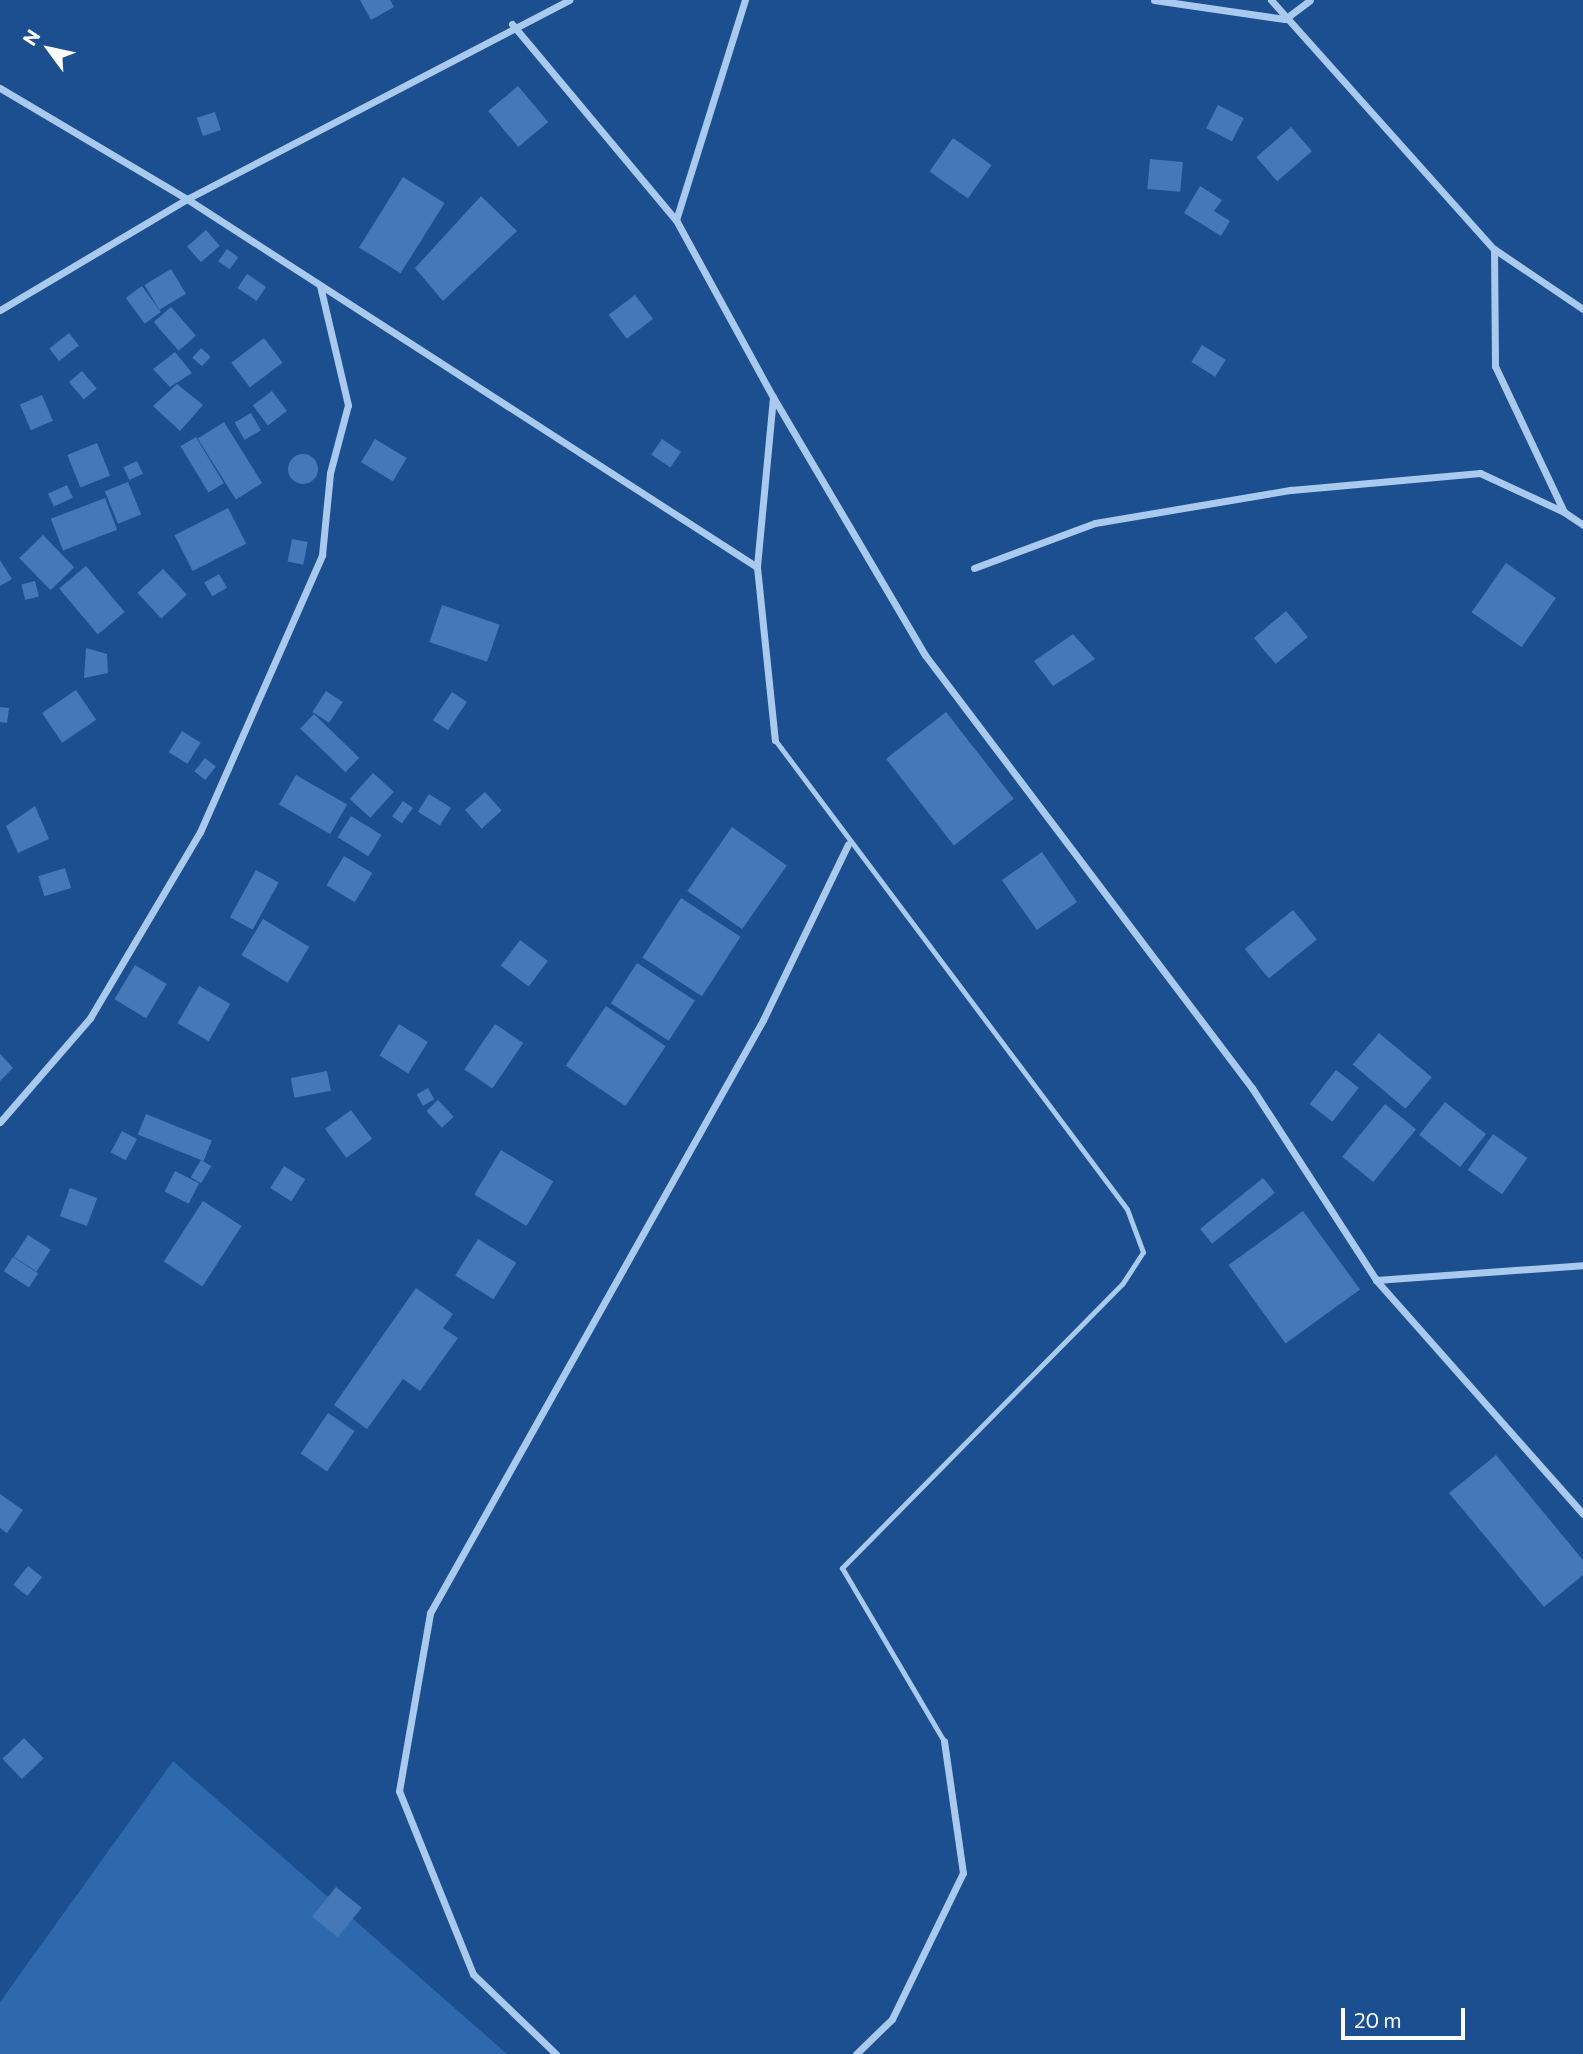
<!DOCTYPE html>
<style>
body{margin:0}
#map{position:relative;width:1583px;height:2054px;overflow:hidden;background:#1b4f8f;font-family:Commissioner,sans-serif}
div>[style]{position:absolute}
.green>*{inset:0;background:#2e69ad}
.building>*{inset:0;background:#4478b7;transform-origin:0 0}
.round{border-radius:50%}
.lane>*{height:5px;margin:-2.5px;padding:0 2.5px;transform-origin:2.5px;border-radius:2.5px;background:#a9c9ee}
.street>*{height:7px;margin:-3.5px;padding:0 3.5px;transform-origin:3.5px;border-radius:3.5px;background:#a9c9ee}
span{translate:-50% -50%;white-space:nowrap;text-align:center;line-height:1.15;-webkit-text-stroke:5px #1b4f8f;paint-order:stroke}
.north{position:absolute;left:14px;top:14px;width:70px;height:70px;-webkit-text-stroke:5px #1b4f8f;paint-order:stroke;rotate:303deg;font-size:19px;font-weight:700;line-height:28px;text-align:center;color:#fff}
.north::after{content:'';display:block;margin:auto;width:24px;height:32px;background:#fff;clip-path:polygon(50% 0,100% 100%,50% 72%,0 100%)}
.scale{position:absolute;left:1341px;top:2008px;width:124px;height:32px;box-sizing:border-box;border:4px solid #fff;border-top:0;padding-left:9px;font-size:21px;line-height:24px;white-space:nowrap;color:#fff;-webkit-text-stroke:5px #1b4f8f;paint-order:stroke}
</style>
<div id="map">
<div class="green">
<div style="clip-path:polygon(173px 1761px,507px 2054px,0 2054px,0 2002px)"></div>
</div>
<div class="building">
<div style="clip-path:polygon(360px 0,390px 0,394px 7px,371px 20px)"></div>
<div style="left:518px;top:86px;width:47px;height:39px;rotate:50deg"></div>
<div style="left:1218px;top:105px;width:29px;height:26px;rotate:27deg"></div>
<div style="left:215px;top:112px;width:19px;height:19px;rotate:72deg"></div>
<div style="left:1291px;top:127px;width:32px;height:46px;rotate:49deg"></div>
<div style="left:953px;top:138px;width:47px;height:41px;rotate:35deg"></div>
<div style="left:1150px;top:159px;width:33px;height:30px;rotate:5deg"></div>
<div style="left:403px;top:177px;width:49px;height:83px;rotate:32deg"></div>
<div style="clip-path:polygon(1200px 186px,1222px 200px,1214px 211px,1230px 221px,1221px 236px,1184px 213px)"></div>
<div style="clip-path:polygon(481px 196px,517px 231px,443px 301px,415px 268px)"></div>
<div style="left:206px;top:230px;width:21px;height:25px;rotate:49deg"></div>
<div style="left:227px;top:249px;width:14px;height:15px;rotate:36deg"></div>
<div style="left:171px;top:269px;width:29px;height:31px;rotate:59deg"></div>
<div style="left:247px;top:274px;width:23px;height:17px;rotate:34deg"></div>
<div style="left:142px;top:286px;width:32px;height:20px;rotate:54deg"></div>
<div style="left:635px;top:295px;width:30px;height:33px;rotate:53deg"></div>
<div style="left:171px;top:307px;width:38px;height:23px;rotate:49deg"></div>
<div style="left:69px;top:333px;width:16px;height:25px;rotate:52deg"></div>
<div style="left:264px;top:338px;width:31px;height:41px;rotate:53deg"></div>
<div style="left:1202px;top:345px;width:28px;height:20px;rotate:32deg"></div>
<div style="left:201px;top:348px;width:13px;height:13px;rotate:42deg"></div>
<div style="clip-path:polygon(175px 352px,192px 373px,170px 387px,153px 369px)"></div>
<div style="left:82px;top:371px;width:23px;height:17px;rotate:50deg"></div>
<div style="clip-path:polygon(177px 384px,203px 405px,180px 431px,153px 406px)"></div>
<div style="left:272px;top:391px;width:25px;height:24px;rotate:53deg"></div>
<div style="left:42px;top:395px;width:28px;height:24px;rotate:67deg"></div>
<div style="left:251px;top:413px;width:20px;height:19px;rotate:60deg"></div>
<div style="left:224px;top:422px;width:72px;height:31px;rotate:58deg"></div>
<div style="left:196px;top:437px;width:54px;height:18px;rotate:59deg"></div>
<div style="left:375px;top:439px;width:37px;height:27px;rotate:31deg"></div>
<div style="left:662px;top:439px;width:23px;height:19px;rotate:34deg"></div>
<div style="left:97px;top:443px;width:35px;height:32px;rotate:68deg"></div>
<div class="round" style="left:288px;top:454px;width:30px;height:30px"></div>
<div style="left:137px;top:461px;width:14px;height:15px;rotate:65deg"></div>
<div style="left:128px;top:482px;width:35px;height:25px;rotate:68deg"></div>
<div style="left:67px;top:485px;width:14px;height:21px;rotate:65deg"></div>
<div style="left:105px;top:498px;width:34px;height:58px;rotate:69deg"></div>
<div style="left:228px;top:508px;width:40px;height:60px;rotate:63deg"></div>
<div style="left:43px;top:535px;width:45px;height:33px;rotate:46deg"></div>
<div style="left:292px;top:539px;width:16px;height:23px;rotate:11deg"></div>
<div style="clip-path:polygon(0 560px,12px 579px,0 586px)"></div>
<div style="left:1506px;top:563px;width:61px;height:60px;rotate:35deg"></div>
<div style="left:86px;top:566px;width:60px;height:35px;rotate:50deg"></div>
<div style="left:163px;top:569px;width:35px;height:35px;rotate:47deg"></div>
<div style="left:219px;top:574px;width:16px;height:17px;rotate:60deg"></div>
<div style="left:35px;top:581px;width:16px;height:14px;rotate:76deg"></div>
<div style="left:442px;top:605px;width:61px;height:39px;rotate:19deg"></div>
<div style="left:1286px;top:611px;width:34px;height:42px;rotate:50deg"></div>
<div style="clip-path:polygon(1073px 634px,1095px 659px,1053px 686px,1034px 661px)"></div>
<div style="clip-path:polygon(86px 648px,107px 654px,108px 673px,84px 678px)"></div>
<div style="left:76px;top:690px;width:36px;height:41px;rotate:56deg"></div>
<div style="left:326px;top:691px;width:20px;height:25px;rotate:33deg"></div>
<div style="left:452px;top:692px;width:18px;height:34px;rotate:34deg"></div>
<div style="clip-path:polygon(0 707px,9px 708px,7px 723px,0 722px)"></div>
<div style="left:946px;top:712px;width:110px;height:76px;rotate:52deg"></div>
<div style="left:314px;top:714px;width:63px;height:20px;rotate:44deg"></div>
<div style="left:182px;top:731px;width:22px;height:25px;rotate:32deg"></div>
<div style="left:205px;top:758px;width:14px;height:17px;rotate:39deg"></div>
<div style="left:373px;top:773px;width:28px;height:35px;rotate:42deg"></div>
<div style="left:296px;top:775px;width:59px;height:34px;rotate:30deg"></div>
<div style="left:485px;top:792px;width:25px;height:27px;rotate:48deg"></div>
<div style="left:429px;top:794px;width:26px;height:21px;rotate:32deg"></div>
<div style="left:403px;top:801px;width:12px;height:19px;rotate:35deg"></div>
<div style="clip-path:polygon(35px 806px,49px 839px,18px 853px,6px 826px)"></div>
<div style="left:351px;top:816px;width:36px;height:25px;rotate:32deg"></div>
<div style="left:732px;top:827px;width:67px;height:78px;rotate:35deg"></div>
<div style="left:1042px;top:852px;width:61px;height:49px;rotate:55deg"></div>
<div style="left:344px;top:856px;width:33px;height:34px;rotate:31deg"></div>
<div style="left:65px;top:868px;width:21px;height:28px;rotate:73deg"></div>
<div style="left:256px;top:870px;width:26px;height:54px;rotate:29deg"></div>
<div style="left:681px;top:898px;width:71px;height:71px;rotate:33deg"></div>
<div style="left:1293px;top:910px;width:38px;height:62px;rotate:51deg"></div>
<div style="left:263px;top:919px;width:54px;height:42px;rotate:31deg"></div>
<div style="left:520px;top:940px;width:35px;height:32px;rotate:37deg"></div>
<div style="left:637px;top:963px;width:69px;height:48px;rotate:33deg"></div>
<div style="left:135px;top:965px;width:37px;height:40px;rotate:31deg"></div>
<div style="left:199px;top:986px;width:36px;height:43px;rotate:30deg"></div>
<div style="left:606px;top:1006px;width:72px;height:72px;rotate:34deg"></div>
<div style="left:399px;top:1024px;width:34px;height:37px;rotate:32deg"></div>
<div style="left:495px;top:1024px;width:34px;height:55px;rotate:34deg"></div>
<div style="left:1379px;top:1033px;width:69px;height:41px;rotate:40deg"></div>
<div style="clip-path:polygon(0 1054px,13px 1068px,0 1081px)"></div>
<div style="left:1336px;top:1070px;width:29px;height:43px;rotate:38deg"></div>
<div style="left:327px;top:1071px;width:20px;height:37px;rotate:79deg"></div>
<div style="left:428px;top:1088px;width:13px;height:13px;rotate:61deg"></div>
<div style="left:438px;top:1100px;width:23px;height:16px;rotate:47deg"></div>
<div style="left:1445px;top:1102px;width:52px;height:42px;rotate:38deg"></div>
<div style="left:1385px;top:1104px;width:40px;height:68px;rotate:39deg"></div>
<div style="left:351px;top:1110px;width:36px;height:32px;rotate:54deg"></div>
<div style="left:146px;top:1114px;width:71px;height:22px;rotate:22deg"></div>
<div style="left:122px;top:1131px;width:17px;height:24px;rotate:28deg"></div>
<div style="left:1493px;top:1134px;width:42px;height:44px;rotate:35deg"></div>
<div style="left:501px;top:1150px;width:61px;height:52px;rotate:31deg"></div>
<div style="left:201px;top:1160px;width:12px;height:20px;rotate:31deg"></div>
<div style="left:284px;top:1166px;width:25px;height:26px;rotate:32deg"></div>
<div style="left:175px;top:1171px;width:27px;height:23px;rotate:27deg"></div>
<div style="left:1263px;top:1178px;width:19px;height:81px;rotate:51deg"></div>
<div style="left:70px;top:1188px;width:29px;height:30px;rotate:20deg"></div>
<div style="left:203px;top:1201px;width:46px;height:72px;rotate:33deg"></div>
<div style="left:1303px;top:1211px;width:97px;height:92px;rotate:54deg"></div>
<div style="left:28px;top:1235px;width:27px;height:26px;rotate:33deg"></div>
<div style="left:478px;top:1239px;width:45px;height:43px;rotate:32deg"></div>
<div style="left:13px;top:1257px;width:30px;height:17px;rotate:33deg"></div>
<div style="clip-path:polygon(416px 1288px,453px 1314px,443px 1328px,458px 1338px,420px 1391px,403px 1379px,367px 1429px,334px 1405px)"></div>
<div style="left:328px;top:1413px;width:32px;height:49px;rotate:34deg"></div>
<div style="clip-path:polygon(1496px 1455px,1583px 1560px,1583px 1575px,1544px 1607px,1449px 1493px)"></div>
<div style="clip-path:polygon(0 1494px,23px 1510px,7px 1533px,0 1528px)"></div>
<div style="left:28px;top:1566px;width:18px;height:24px;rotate:38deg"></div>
<div style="left:24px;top:1738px;width:28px;height:30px;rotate:46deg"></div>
<div style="left:336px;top:1887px;width:33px;height:38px;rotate:39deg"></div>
</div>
<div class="lane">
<div style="left:775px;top:740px;width:586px;rotate:53.11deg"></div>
<div style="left:1127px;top:1209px;width:46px;rotate:69.6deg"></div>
<div style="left:1143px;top:1252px;width:38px;rotate:123deg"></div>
<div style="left:1122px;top:1284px;width:399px;rotate:134.6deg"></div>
<div style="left:842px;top:1568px;width:201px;rotate:59.5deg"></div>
</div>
<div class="street">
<div style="left:1154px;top:0;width:132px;rotate:8.3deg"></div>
<div style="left:1285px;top:19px;width:31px;rotate:-37deg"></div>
<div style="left:1271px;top:0;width:334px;rotate:48.2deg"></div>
<div style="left:1494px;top:249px;width:107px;rotate:34deg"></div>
<div style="left:512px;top:24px;width:256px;rotate:50.1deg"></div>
<div style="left:676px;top:220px;width:202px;rotate:61.3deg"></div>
<div style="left:773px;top:397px;width:171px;rotate:95.4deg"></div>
<div style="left:757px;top:567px;width:174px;rotate:84.1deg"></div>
<div style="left:0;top:88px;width:217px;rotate:30.7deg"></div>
<div style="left:187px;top:199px;width:678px;rotate:32.85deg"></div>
<div style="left:676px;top:220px;width:231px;rotate:-72.6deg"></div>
<div style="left:1494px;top:249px;width:117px;rotate:89.5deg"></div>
<div style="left:1495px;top:366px;width:161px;rotate:64.7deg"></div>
<div style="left:1564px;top:512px;width:23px;rotate:34deg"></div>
<div style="left:0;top:310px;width:217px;rotate:-30.7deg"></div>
<div style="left:187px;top:199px;width:431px;rotate:-27.5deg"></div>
<div style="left:773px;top:397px;width:299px;rotate:59.5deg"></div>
<div style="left:925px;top:655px;width:543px;rotate:52.94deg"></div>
<div style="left:1252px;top:1088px;width:229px;rotate:57.1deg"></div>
<div style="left:1376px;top:1280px;width:312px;rotate:48.5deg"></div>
<div style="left:974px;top:568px;width:129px;rotate:-20.4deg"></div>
<div style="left:1095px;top:523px;width:199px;rotate:-9.6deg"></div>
<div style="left:1291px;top:490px;width:190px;rotate:-5.1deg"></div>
<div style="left:1480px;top:473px;width:93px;rotate:24.9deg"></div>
<div style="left:0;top:1122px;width:138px;rotate:-49.1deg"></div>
<div style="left:90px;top:1018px;width:216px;rotate:-59.4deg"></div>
<div style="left:200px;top:832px;width:303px;rotate:-66.2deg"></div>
<div style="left:322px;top:555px;width:82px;rotate:-84.4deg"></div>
<div style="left:330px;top:473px;width:70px;rotate:-75.2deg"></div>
<div style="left:348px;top:405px;width:122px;rotate:-103.2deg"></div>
<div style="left:1376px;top:1280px;width:208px;rotate:-4.1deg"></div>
<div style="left:556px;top:2054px;width:115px;rotate:-136.1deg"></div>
<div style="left:473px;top:1974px;width:197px;rotate:-112deg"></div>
<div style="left:399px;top:1791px;width:181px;rotate:-80.1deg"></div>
<div style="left:430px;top:1613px;width:680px;rotate:-60.68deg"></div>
<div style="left:763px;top:1020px;width:195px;rotate:-64.2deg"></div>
<div style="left:856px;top:2054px;width:50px;rotate:-44.2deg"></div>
<div style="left:892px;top:2019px;width:162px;rotate:-64.1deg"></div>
<div style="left:963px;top:1873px;width:133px;rotate:-98.2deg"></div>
</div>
<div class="north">N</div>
<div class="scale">20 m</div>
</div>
